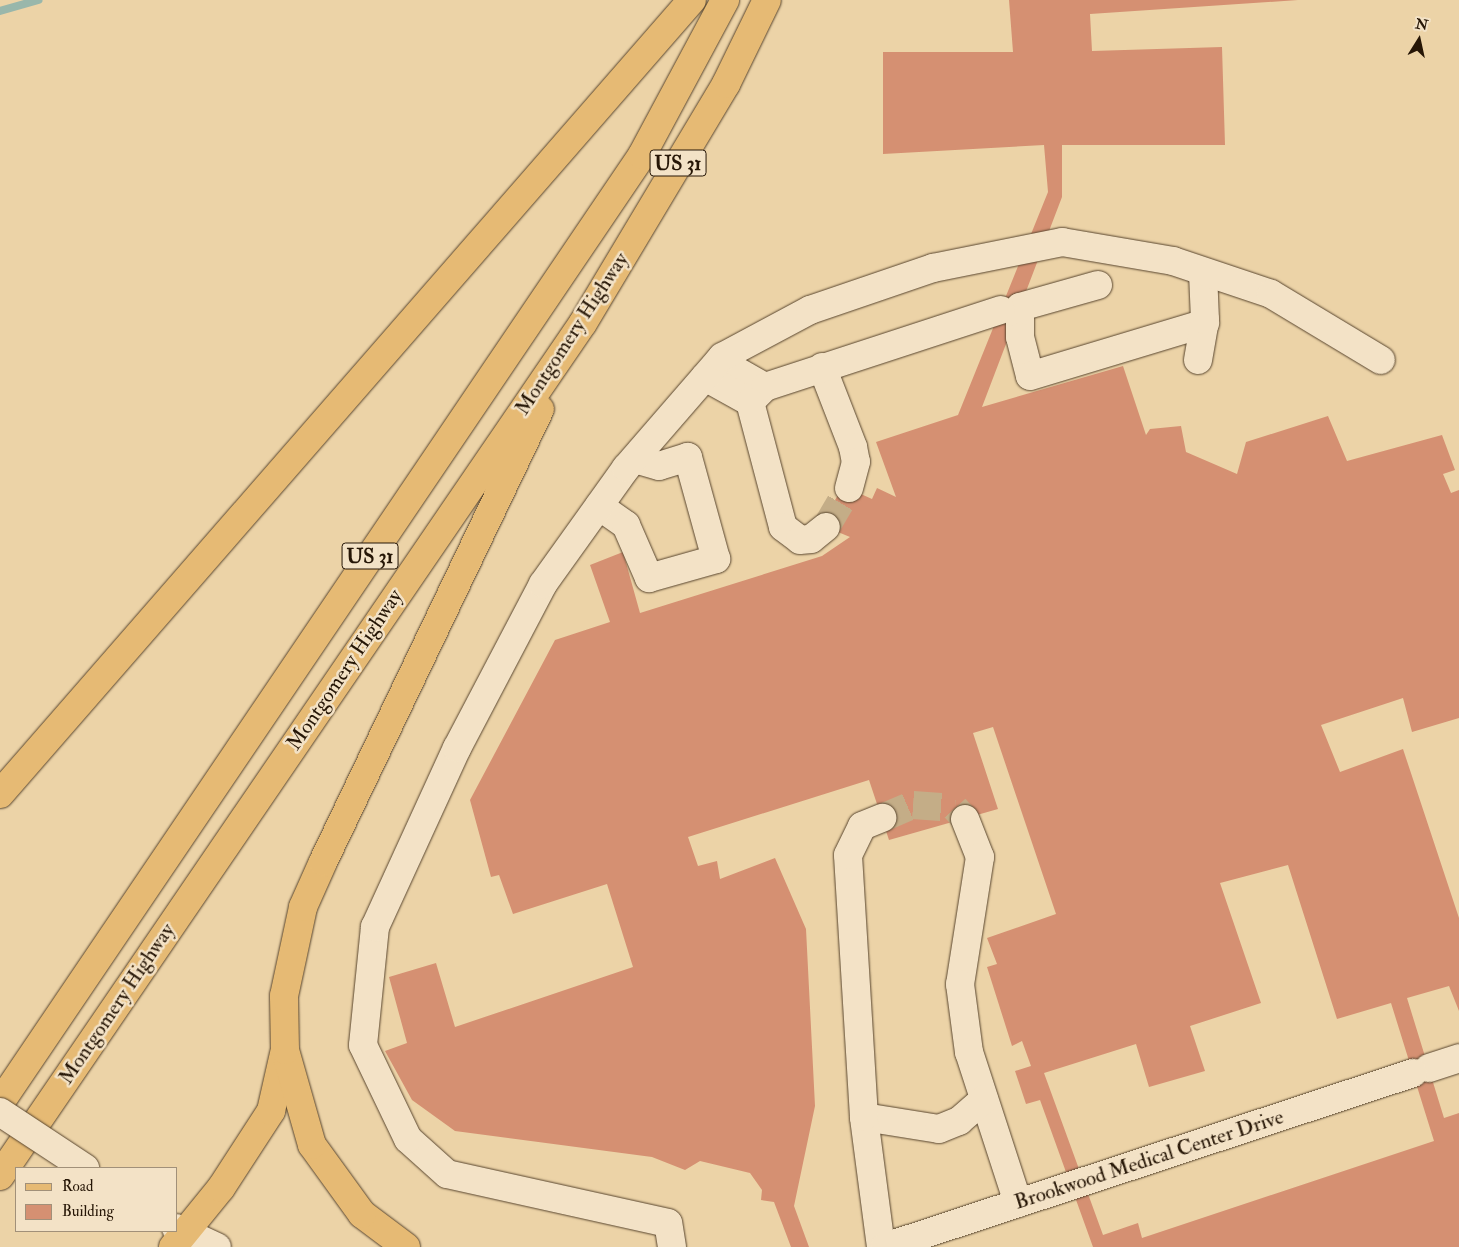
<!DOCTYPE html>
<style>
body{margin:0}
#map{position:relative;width:1459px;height:1247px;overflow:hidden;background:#ecd3a7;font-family:"IM FELL Double Pica",serif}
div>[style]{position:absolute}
.stream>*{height:8px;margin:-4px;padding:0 4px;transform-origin:4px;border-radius:4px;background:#99b7ab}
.building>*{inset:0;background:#d59072}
.minor-tunnel>*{height:28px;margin-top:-14px;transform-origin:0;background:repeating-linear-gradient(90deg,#c4ad87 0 28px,transparent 0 42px)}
.roads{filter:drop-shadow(0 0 1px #58452e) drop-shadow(0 0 1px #58452e)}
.minor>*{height:28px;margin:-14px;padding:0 14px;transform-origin:14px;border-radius:14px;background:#f3e2c6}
.major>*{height:28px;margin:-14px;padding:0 14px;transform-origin:14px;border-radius:14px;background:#e6ba74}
.bridges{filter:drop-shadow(0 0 1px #58452e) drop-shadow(0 0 1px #58452e)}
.minor-bridge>*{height:28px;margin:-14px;padding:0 14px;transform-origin:14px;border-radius:14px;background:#f3e2c6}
span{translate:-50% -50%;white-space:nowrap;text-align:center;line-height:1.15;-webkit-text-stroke:5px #f3e2c6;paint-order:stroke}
.shield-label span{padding:1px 4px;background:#f3e2c6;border:1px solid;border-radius:4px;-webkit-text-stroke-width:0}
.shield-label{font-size:20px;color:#261606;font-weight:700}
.street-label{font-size:21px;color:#261606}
.legend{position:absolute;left:15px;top:1167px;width:162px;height:65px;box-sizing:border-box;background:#f3e2c6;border:1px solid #a19079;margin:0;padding:6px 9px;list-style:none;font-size:15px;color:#261606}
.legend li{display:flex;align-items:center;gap:10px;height:25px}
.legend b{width:25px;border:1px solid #a19079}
.north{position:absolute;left:1394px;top:15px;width:50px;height:50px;-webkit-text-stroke:4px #f3e2c6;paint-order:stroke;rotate:10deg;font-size:14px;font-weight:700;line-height:20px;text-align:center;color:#261606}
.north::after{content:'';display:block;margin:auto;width:18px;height:22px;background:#261606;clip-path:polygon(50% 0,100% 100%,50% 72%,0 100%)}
</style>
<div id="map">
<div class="stream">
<div style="left:0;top:11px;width:40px;rotate:-16deg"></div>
</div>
<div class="building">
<div style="clip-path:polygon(evenodd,1009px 0,1298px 0,1090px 14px,1092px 51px,1222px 47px,1225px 145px,1062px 145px,1062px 197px,982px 407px,1123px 366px,1146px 435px,1150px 429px,1181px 426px,1186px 452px,1237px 474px,1246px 442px,1328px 416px,1347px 461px,1442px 435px,1455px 470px,1443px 474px,1451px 493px,1459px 490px,1459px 718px,1412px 732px,1403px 698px,1321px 725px,1340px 772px,1403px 749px,1459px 918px,1459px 1011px,1449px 986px,1407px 998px,1444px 1118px,1459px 1113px,1459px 1247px,1093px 1247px,1040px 1100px,1026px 1104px,1015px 1071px,1031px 1066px,1022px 1041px,1012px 1046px,987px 967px,997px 964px,987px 938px,1056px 914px,993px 727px,973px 733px,998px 809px,889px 840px,869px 780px,688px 837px,698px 866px,717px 861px,720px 879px,775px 858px,806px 929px,815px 1106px,794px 1206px,809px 1247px,791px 1247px,774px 1202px,761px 1200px,762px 1190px,750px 1173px,700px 1161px,685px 1170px,652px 1157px,455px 1131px,412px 1100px,385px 1051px,407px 1043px,389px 977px,436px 963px,455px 1027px,633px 967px,607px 884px,513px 914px,499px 875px,491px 877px,470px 800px,555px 640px,610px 622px,590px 565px,623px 552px,640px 613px,822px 556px,850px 537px,821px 525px,843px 486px,872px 499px,877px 488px,896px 497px,876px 442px,958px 415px,1048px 192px,1044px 145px,883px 154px,883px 52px,1013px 52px,1009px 0,1288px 865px,1337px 1019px,1391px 1003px,1434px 1141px,1142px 1238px,1138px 1223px,1103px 1235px,1044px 1073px,1136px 1044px,1149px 1087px,1205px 1071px,1190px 1026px,1261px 1003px,1220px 883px,1288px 865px)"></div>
</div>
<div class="minor-tunnel">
<div style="left:826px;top:527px;width:45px;rotate:-59.5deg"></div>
<div style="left:882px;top:818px;width:34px;rotate:-23deg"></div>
<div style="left:913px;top:805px;width:42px;rotate:4.1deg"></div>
<div style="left:955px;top:808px;width:15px;rotate:48deg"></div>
</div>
<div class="roads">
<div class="minor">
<div style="left:1098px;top:285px;width:81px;rotate:164.2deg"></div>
<div style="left:1020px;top:307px;width:30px;rotate:90deg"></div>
<div style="left:1020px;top:337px;width:40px;rotate:75.6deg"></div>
<div style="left:1030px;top:376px;width:183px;rotate:-16.8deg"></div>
<div style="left:1198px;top:360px;width:41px;rotate:-80.1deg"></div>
<div style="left:1205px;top:320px;width:48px;rotate:-92.4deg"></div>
<div style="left:719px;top:361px;width:53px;rotate:29.5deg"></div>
<div style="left:822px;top:367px;width:86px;rotate:68.8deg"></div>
<div style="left:853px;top:447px;width:15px;rotate:79deg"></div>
<div style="left:856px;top:462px;width:27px;rotate:105deg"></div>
<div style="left:705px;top:377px;width:51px;rotate:29.1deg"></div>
<div style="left:750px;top:402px;width:21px;rotate:-45deg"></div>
<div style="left:765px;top:387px;width:248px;rotate:-18.1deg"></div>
<div style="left:750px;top:402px;width:129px;rotate:75.2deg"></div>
<div style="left:783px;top:527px;width:21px;rotate:37deg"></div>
<div style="left:800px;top:540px;width:11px;rotate:-5deg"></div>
<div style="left:811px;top:539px;width:19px;rotate:-39deg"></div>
<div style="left:599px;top:506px;width:33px;rotate:35deg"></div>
<div style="left:626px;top:525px;width:58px;rotate:66.5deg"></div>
<div style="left:649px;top:578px;width:70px;rotate:-15.8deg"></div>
<div style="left:716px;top:559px;width:106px;rotate:-105.4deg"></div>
<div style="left:688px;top:457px;width:30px;rotate:163deg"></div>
<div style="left:659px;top:466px;width:25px;rotate:-164deg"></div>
<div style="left:965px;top:819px;width:41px;rotate:68.5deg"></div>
<div style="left:980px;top:857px;width:129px;rotate:98.9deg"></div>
<div style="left:960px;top:984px;width:69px;rotate:82.5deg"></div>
<div style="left:969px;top:1052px;width:159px;rotate:72deg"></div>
<div style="left:1429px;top:1068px;width:32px;rotate:-18deg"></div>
<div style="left:864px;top:1117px;width:76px;rotate:9.1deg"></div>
<div style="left:939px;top:1129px;width:22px;rotate:-22deg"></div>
<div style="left:959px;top:1121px;width:33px;rotate:-41deg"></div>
<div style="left:176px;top:1228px;width:45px;rotate:24.9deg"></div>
<div style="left:672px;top:1247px;width:24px;rotate:-99deg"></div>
<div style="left:668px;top:1223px;width:226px;rotate:-167.5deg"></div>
<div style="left:447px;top:1174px;width:52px;rotate:-138.1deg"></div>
<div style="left:408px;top:1139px;width:104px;rotate:-115.6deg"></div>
<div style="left:363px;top:1045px;width:119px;rotate:-84.2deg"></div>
<div style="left:375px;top:927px;width:197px;rotate:-65.4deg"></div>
<div style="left:457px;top:748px;width:185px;rotate:-62.3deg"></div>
<div style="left:543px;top:584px;width:143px;rotate:-54.4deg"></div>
<div style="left:626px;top:468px;width:147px;rotate:-49.1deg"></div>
<div style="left:722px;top:357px;width:100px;rotate:-28.1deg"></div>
<div style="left:810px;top:310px;width:130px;rotate:-18.9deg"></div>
<div style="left:933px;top:268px;width:132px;rotate:-11.4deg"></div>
<div style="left:1062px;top:242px;width:113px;rotate:9.7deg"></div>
<div style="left:1173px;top:261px;width:103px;rotate:18.6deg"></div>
<div style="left:1271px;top:294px;width:128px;rotate:31deg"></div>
<div style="left:881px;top:1247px;width:131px;rotate:-97.5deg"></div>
<div style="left:864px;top:1117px;width:262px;rotate:-93.5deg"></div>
<div style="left:848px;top:855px;width:32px;rotate:-64deg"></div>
<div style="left:862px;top:826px;width:22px;rotate:-22deg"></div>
<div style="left:885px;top:1247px;width:556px;rotate:-18.24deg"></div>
</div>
<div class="major">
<div style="left:0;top:794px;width:1053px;rotate:-48.93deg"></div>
<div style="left:0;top:1103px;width:1145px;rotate:-55.89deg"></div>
<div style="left:642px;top:155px;width:176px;rotate:-61.8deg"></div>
<div style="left:0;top:1176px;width:1033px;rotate:-55.65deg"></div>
<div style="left:583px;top:323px;width:279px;rotate:-59.1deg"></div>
<div style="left:726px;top:84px;width:93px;rotate:-64deg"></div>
<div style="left:173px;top:1247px;width:76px;rotate:-50.9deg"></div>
<div style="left:221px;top:1188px;width:92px;rotate:-57deg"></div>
<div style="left:271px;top:1111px;width:58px;rotate:-77.2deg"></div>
<div style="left:406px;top:1247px;width:55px;rotate:-143.1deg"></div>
<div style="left:362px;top:1214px;width:85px;rotate:-125.9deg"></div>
<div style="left:312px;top:1145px;width:99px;rotate:-105.9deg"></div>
<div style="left:285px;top:1050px;width:54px;rotate:-91.1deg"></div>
<div style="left:284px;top:996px;width:91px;rotate:-77.9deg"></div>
<div style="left:303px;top:907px;width:49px;rotate:-66deg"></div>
<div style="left:323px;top:862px;width:502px;rotate:-64.4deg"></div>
</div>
</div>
<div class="bridges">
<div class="minor-bridge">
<div style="left:0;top:1112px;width:102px;rotate:33.4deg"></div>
</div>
</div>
<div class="shield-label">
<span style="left:678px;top:163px">US 31</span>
<span style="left:370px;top:556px">US 31</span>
</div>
<div class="street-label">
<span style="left:572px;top:334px;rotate:-57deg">Montgomery Highway</span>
<span style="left:345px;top:670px;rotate:-56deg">Montgomery Highway</span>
<span style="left:117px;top:1004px;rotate:-56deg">Montgomery Highway</span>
<span style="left:1149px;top:1160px;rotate:-18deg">Brookwood Medical Center Drive</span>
</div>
<ul class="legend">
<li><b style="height:6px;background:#e6ba74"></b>Road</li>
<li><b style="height:14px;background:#d59072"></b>Building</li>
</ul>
<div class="north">N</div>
</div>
